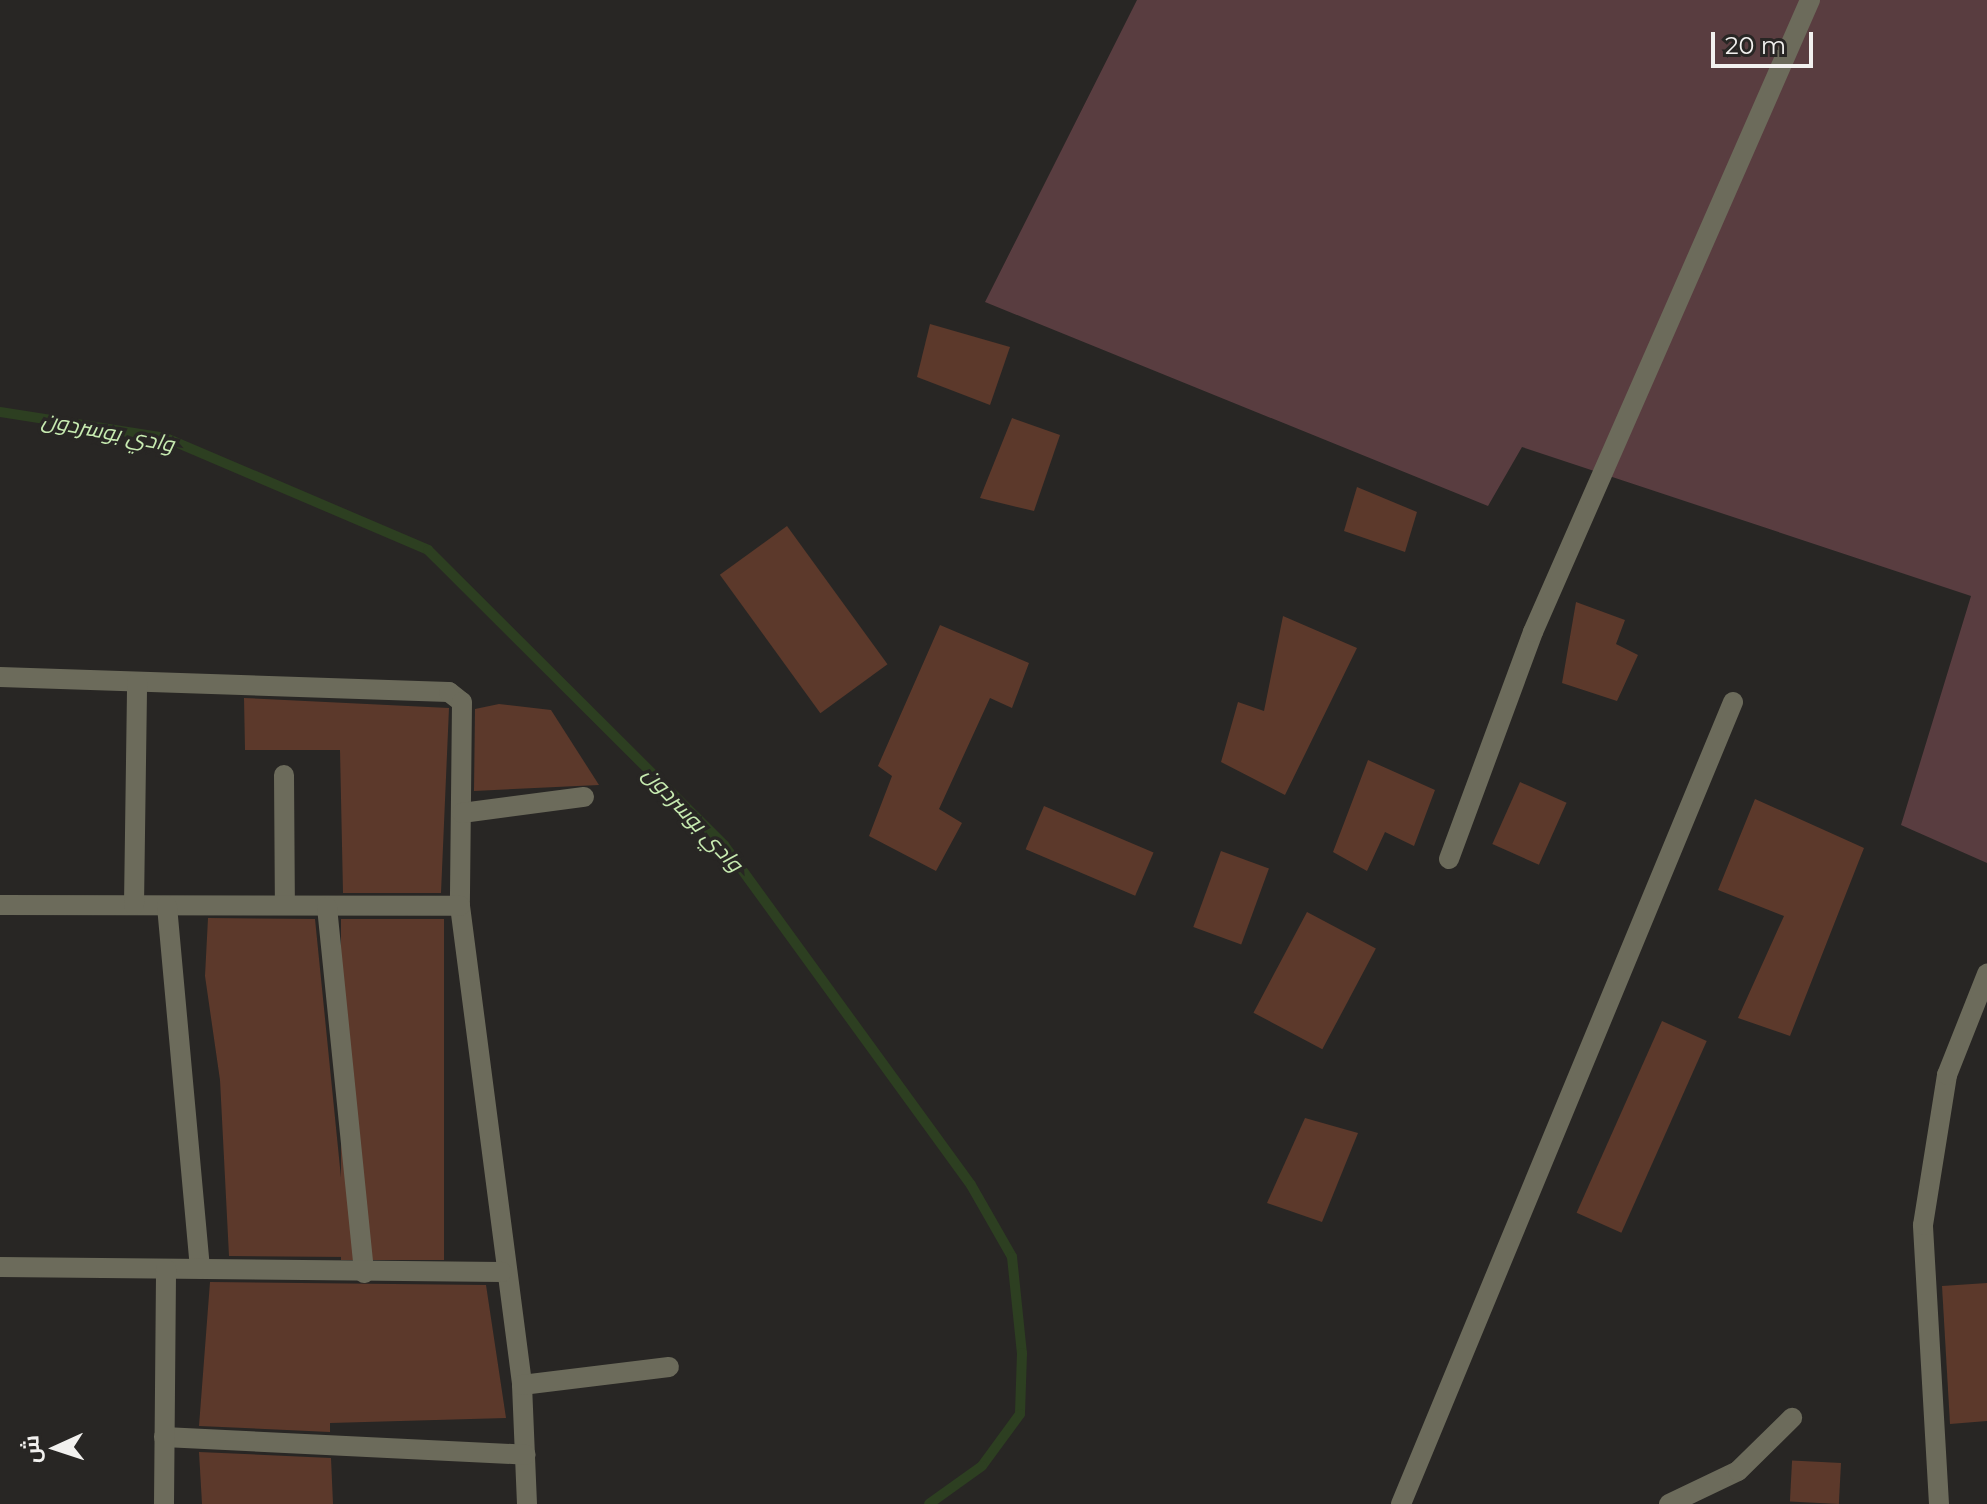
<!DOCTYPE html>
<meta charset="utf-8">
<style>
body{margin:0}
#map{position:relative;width:1987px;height:1504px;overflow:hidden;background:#282624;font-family:Montserrat,Cairo,sans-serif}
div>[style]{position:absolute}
.green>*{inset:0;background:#593d40}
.stream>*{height:10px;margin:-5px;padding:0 5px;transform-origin:5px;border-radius:5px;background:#2d3f21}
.building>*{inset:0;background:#5c392b;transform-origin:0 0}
.street>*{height:20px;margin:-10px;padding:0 10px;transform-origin:10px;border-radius:10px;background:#6c6b5b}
span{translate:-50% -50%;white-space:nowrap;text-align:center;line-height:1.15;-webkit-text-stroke:7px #282624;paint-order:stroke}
.water-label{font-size:22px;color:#c7ebb1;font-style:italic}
.north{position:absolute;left:16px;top:1408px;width:80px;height:80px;-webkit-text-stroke:6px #282624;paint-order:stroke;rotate:267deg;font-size:22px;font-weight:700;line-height:32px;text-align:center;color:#f2f1ef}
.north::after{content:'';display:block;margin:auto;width:28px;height:36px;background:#f2f1ef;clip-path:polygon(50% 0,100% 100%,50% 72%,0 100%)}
.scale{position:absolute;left:1711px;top:32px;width:102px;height:36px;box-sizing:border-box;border:4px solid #f2f1ef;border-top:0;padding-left:10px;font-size:24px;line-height:28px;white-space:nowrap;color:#f2f1ef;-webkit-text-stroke:6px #282624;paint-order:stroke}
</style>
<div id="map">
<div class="green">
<div style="clip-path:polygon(1137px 0,1987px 0,1987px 863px,1901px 825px,1971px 596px,1522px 447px,1488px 506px,985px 302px)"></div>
</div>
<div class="stream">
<div style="left:0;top:412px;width:168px;rotate:8.9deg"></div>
<div style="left:166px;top:438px;width:285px;rotate:23.1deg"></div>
<div style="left:428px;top:550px;width:418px;rotate:44.9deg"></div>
<div style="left:724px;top:845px;width:420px;rotate:54deg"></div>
<div style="left:971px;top:1185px;width:83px;rotate:60.3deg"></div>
<div style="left:1012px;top:1257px;width:97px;rotate:84.1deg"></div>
<div style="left:1022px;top:1353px;width:61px;rotate:91.9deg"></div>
<div style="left:1020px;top:1414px;width:64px;rotate:126.2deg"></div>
<div style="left:982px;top:1466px;width:65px;rotate:144.4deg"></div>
</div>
<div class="building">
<div style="clip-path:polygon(930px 324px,1010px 347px,990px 405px,917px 377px)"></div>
<div style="clip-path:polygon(1012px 418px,1060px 435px,1034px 511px,980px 498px)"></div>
<div style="clip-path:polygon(1357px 487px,1417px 512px,1405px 552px,1344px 531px)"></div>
<div style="left:787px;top:526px;width:171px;height:83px;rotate:54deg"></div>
<div style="clip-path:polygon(1576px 602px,1625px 620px,1616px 644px,1638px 655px,1617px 701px,1562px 683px)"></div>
<div style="clip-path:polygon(1283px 616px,1357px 648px,1285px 795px,1221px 762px,1238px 702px,1264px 711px)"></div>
<div style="clip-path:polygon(940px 625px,1029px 663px,1012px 708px,990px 698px,939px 809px,962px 823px,936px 871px,869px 836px,892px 776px,878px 766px)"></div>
<div style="clip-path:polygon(244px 698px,449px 708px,441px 893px,343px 893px,340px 750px,245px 750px)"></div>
<div style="clip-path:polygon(499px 704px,551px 710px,599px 785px,474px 791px,475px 709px)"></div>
<div style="clip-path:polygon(1368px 760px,1435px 790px,1414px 846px,1385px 832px,1367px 871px,1333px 852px)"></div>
<div style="left:1520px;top:782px;width:51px;height:68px;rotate:24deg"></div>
<div style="clip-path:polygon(1755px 799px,1864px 848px,1790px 1036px,1738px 1018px,1784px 916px,1718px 890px)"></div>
<div style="left:1044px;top:806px;width:119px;height:47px;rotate:23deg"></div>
<div style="left:1221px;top:851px;width:51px;height:81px;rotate:20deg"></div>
<div style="left:1307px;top:912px;width:78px;height:114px;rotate:28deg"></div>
<div style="clip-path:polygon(208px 918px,315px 919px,349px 1257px,229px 1256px,220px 1080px,205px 976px)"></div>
<div style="left:341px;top:919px;width:103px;height:341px"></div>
<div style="left:1662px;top:1021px;width:49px;height:210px;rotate:24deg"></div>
<div style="clip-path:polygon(1305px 1118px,1358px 1133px,1322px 1222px,1267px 1203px)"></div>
<div style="clip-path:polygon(210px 1282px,486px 1285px,506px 1418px,330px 1423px,330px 1432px,199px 1426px)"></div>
<div style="clip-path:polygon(1987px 1283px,1987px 1421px,1950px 1424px,1942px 1286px)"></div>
<div style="clip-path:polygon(199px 1452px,331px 1458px,333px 1504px,202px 1504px)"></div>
<div style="left:1841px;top:1463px;width:41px;height:49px;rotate:93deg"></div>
</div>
<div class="street">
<div style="left:0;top:677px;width:449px;rotate:1.9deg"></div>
<div style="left:449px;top:692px;width:16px;rotate:38deg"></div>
<div style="left:462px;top:702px;width:204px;rotate:90.6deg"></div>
<div style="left:460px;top:906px;width:483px;rotate:82.6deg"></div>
<div style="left:522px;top:1385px;width:119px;rotate:87.6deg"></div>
<div style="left:284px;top:775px;width:130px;rotate:89.6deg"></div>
<div style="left:462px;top:813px;width:123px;rotate:-7.5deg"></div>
<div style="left:1449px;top:859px;width:242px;rotate:-69.7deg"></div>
<div style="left:1533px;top:632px;width:690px;rotate:-66.33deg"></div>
<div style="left:0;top:905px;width:460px;rotate:0.1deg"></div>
<div style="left:134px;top:905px;width:223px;rotate:-89.2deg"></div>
<div style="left:167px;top:906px;width:364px;rotate:84.8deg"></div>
<div style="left:327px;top:907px;width:368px;rotate:84.2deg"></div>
<div style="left:0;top:1267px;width:502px;rotate:0.57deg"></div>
<div style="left:522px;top:1385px;width:148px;rotate:-7deg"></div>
<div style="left:164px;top:1437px;width:362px;rotate:2.8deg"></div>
<div style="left:164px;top:1504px;width:235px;rotate:-89.5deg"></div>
<div style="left:1401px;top:1504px;width:868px;rotate:-67.51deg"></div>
<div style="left:1669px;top:1504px;width:76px;rotate:-25.6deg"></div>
<div style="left:1738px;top:1471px;width:76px;rotate:-44.5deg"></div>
<div style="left:1939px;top:1504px;width:279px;rotate:-93.3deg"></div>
<div style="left:1923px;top:1225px;width:152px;rotate:-80.9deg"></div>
<div style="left:1947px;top:1075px;width:109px;rotate:-68.4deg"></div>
</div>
<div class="water-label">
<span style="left:108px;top:432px;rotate:11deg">وادي بوسردون</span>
<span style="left:693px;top:819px;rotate:47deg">وادي بوسردون</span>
</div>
<div class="north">ش</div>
<div class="scale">20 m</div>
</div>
